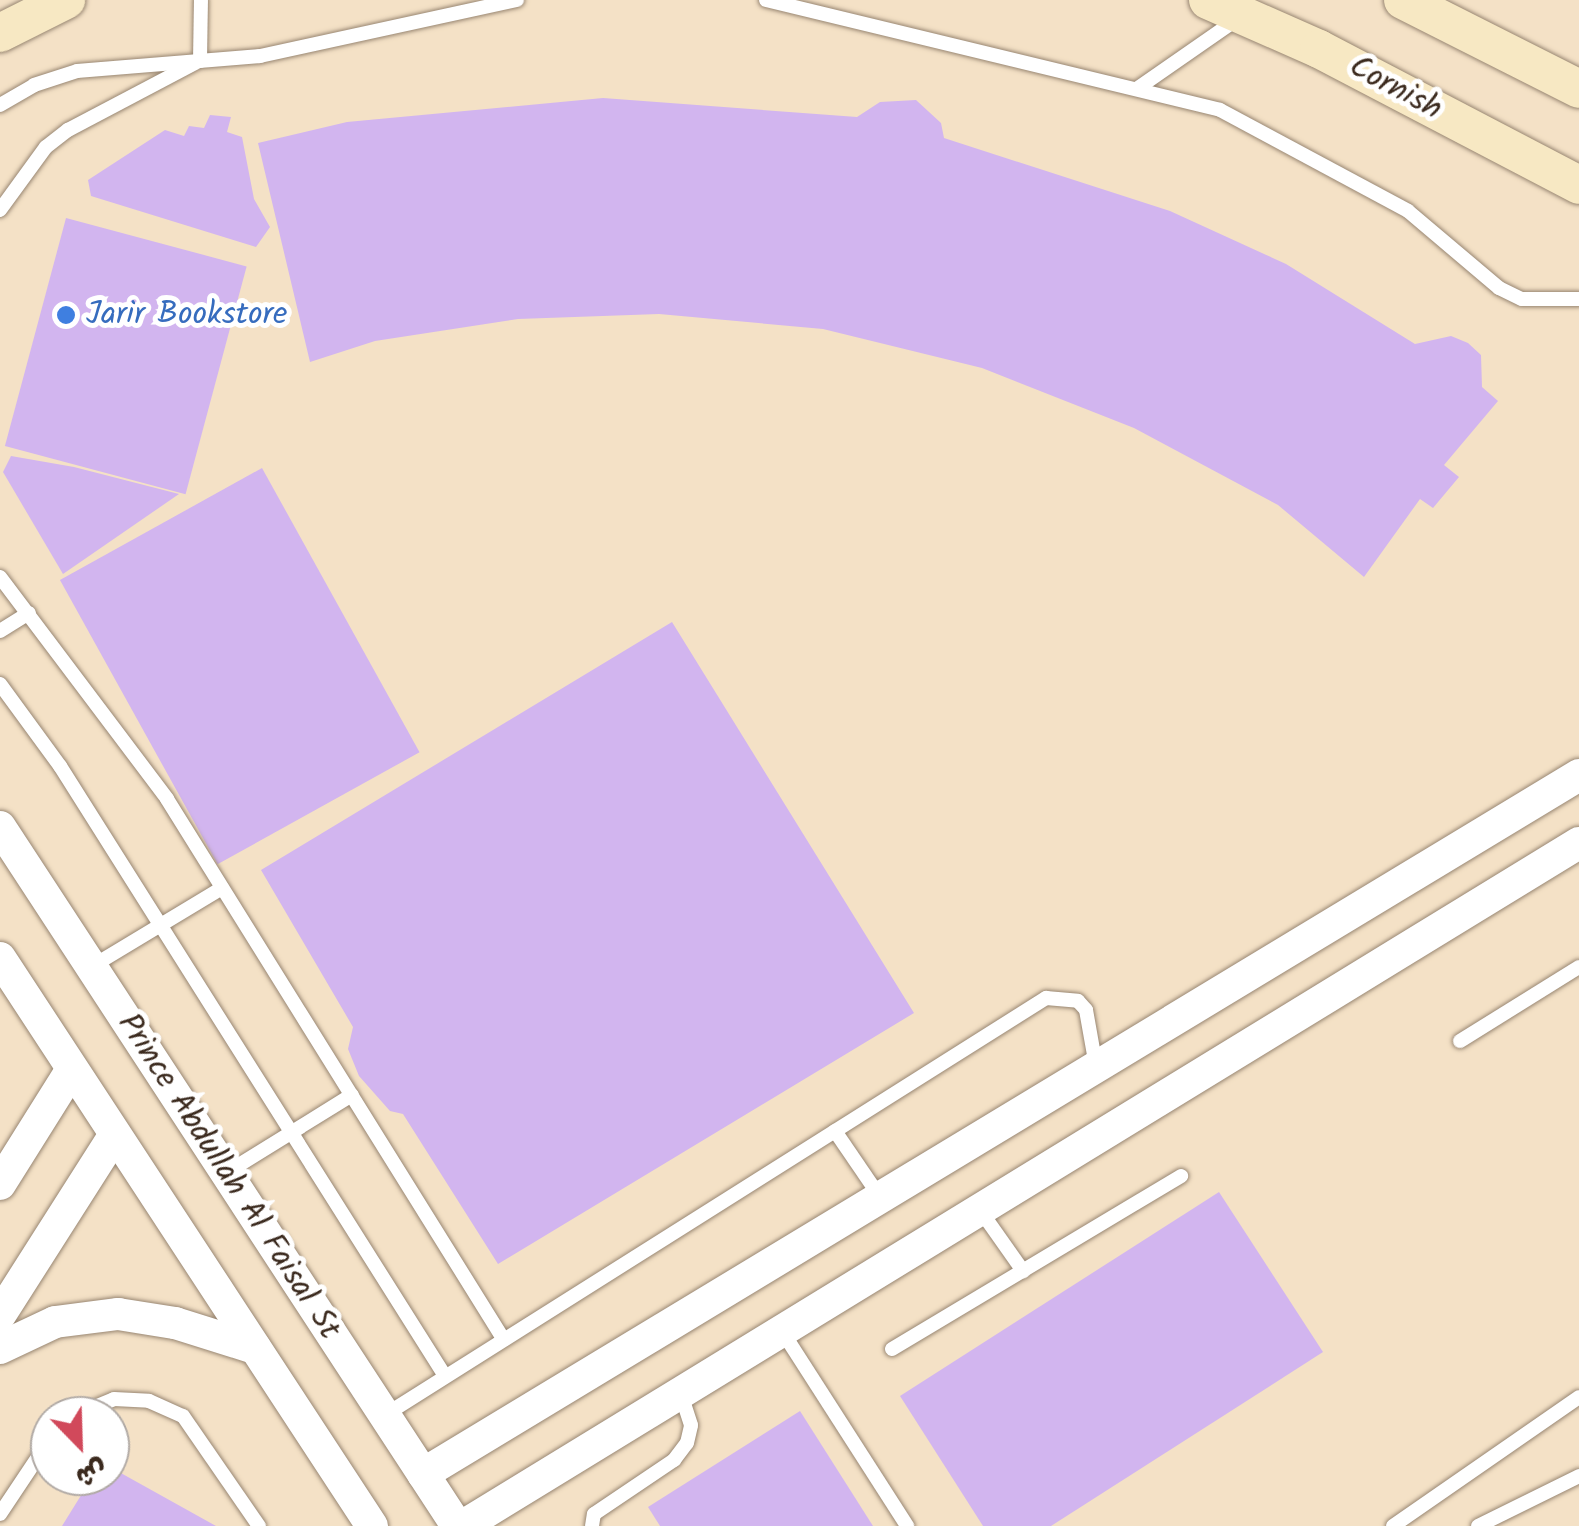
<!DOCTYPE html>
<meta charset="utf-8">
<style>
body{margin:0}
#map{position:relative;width:1579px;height:1526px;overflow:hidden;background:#f4e1c6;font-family:Kalam,"Playpen Sans Arabic",sans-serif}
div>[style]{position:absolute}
.building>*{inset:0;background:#d2b5ef;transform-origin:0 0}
.roads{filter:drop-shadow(0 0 2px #988672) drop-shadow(0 0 2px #988672)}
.service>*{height:14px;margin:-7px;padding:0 7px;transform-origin:7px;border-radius:7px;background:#fff}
.tertiary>*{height:32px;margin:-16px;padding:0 16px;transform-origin:16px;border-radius:16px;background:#fff}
.secondary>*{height:38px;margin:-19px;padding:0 19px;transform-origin:19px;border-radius:19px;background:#f7e8c3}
.dots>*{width:28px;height:28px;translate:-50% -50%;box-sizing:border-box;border:5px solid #fff;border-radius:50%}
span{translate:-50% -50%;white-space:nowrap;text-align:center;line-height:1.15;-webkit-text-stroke:10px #fff;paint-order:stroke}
.street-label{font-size:32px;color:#3b2a1e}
.shop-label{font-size:32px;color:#366cbe}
.left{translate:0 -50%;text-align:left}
.north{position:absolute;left:30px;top:1396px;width:100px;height:100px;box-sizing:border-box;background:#fff;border:2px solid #b1aaa5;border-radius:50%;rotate:157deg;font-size:28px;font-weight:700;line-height:40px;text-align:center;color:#3b2a1e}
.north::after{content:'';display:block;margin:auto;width:35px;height:45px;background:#d1495b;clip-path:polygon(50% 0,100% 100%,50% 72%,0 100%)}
</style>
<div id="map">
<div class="building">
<div style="clip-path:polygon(603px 98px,857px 117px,880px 102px,916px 100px,941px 123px,944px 138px,1170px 211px,1286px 264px,1415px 344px,1451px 336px,1468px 343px,1481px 355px,1482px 387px,1498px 401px,1444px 465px,1459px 477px,1433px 508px,1420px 499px,1364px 577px,1278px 505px,1134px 428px,982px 368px,823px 329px,659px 314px,518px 319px,375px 341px,310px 362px,258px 143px,347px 122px)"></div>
<div style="clip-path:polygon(210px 115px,231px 117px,227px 132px,242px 137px,254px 199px,270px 227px,256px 247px,91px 196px,88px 180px,165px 130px,184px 136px,189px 126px,204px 128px)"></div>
<div style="left:66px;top:218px;width:187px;height:236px;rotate:15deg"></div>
<div style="clip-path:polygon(11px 456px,74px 467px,179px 494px,63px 574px,3px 472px)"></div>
<div style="left:262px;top:468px;width:325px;height:231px;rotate:61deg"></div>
<div style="clip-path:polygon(672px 622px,914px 1013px,498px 1264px,403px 1114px,390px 1111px,359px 1076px,348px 1049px,353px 1027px,261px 870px)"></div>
<div style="clip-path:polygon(1219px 1192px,1323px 1352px,1051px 1526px,983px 1526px,900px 1396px)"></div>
<div style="clip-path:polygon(800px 1411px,873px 1526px,660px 1526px,648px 1507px)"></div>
<div style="clip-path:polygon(110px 1467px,216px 1526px,62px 1526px,93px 1476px,110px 1476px)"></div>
</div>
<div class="roads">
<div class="service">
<div style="left:766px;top:0;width:467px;rotate:13.6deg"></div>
<div style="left:1220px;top:110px;width:213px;rotate:28.2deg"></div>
<div style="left:1408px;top:211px;width:119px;rotate:40.2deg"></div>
<div style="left:1499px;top:288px;width:25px;rotate:26deg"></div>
<div style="left:1522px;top:299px;width:57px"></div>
<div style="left:200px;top:61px;width:61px;rotate:-89.1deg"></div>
<div style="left:1138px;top:88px;width:124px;rotate:-34.8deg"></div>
<div style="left:0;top:105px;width:39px;rotate:-30deg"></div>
<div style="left:34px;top:85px;width:45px;rotate:-18deg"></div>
<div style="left:77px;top:71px;width:184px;rotate:-4.7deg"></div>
<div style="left:260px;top:56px;width:263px;rotate:-12.3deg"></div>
<div style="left:0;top:210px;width:78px;rotate:-53.9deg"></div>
<div style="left:46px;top:147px;width:28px;rotate:-38deg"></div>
<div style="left:68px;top:130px;width:144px;rotate:-27.8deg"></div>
<div style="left:0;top:577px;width:278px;rotate:53deg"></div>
<div style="left:167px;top:799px;width:637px;rotate:58.08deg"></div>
<div style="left:0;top:631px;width:34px;rotate:-32deg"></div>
<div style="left:0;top:684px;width:102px;rotate:53.8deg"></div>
<div style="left:60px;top:766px;width:721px;rotate:57.74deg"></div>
<div style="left:91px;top:967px;width:153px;rotate:-31.1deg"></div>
<div style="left:1460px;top:1041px;width:140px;rotate:-31.9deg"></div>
<div style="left:835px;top:1131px;width:80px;rotate:55.7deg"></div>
<div style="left:226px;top:1173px;width:148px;rotate:-31.8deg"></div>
<div style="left:980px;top:1210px;width:75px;rotate:54.8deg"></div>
<div style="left:782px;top:1331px;width:232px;rotate:57.3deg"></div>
<div style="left:892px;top:1349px;width:337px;rotate:-30.9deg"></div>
<div style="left:385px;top:1415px;width:782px;rotate:-32.25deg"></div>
<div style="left:1046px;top:998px;width:32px;rotate:5deg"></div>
<div style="left:1078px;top:1001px;width:12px;rotate:48deg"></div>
<div style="left:1086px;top:1010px;width:57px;rotate:79.9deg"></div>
<div style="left:73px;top:1416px;width:44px;rotate:-22.5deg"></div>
<div style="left:114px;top:1399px;width:35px;rotate:3deg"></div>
<div style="left:149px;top:1401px;width:37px;rotate:24deg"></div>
<div style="left:183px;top:1416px;width:134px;rotate:55.4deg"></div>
<div style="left:0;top:1514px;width:90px;rotate:-56.3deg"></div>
<div style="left:592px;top:1526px;width:12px;rotate:-81deg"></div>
<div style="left:594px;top:1514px;width:97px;rotate:-34deg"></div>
<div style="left:674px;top:1460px;width:21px;rotate:-53deg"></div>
<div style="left:687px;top:1443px;width:18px;rotate:-77deg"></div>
<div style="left:691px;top:1425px;width:35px;rotate:-108deg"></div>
<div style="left:1393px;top:1526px;width:226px;rotate:-34.7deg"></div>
<div style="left:1478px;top:1526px;width:113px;rotate:-26.3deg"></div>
</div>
<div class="tertiary">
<div style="left:0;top:827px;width:835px;rotate:56.82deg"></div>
<div style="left:0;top:958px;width:679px;rotate:56.78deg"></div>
<div style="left:0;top:1184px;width:133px;rotate:-57.9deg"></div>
<div style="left:0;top:1315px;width:212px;rotate:-57.5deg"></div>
<div style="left:0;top:1348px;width:61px;rotate:-25.3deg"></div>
<div style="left:55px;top:1322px;width:64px;rotate:-7.2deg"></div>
<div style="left:118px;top:1314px;width:58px;rotate:9deg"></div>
<div style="left:175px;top:1323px;width:84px;rotate:17.4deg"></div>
<div style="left:423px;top:1474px;width:1351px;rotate:-31.16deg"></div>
<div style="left:463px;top:1526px;width:1308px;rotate:-31.47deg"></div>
</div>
<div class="secondary">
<div style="left:1208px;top:0;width:121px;rotate:23.8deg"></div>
<div style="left:1319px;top:49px;width:293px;rotate:27.6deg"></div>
<div style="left:1403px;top:0;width:197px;rotate:26.8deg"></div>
<div style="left:0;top:33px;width:74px;rotate:-26.6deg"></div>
</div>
</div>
<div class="dots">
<div style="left:66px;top:315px;background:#3f7fe0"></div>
</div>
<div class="street-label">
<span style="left:1395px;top:89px;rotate:28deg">Cornish</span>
<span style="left:228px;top:1177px;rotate:57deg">Prince Abdullah Al Faisal St</span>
</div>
<div class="shop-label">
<span class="left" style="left:86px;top:315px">Jarir Bookstore</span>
</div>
<div class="north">ش</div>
</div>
